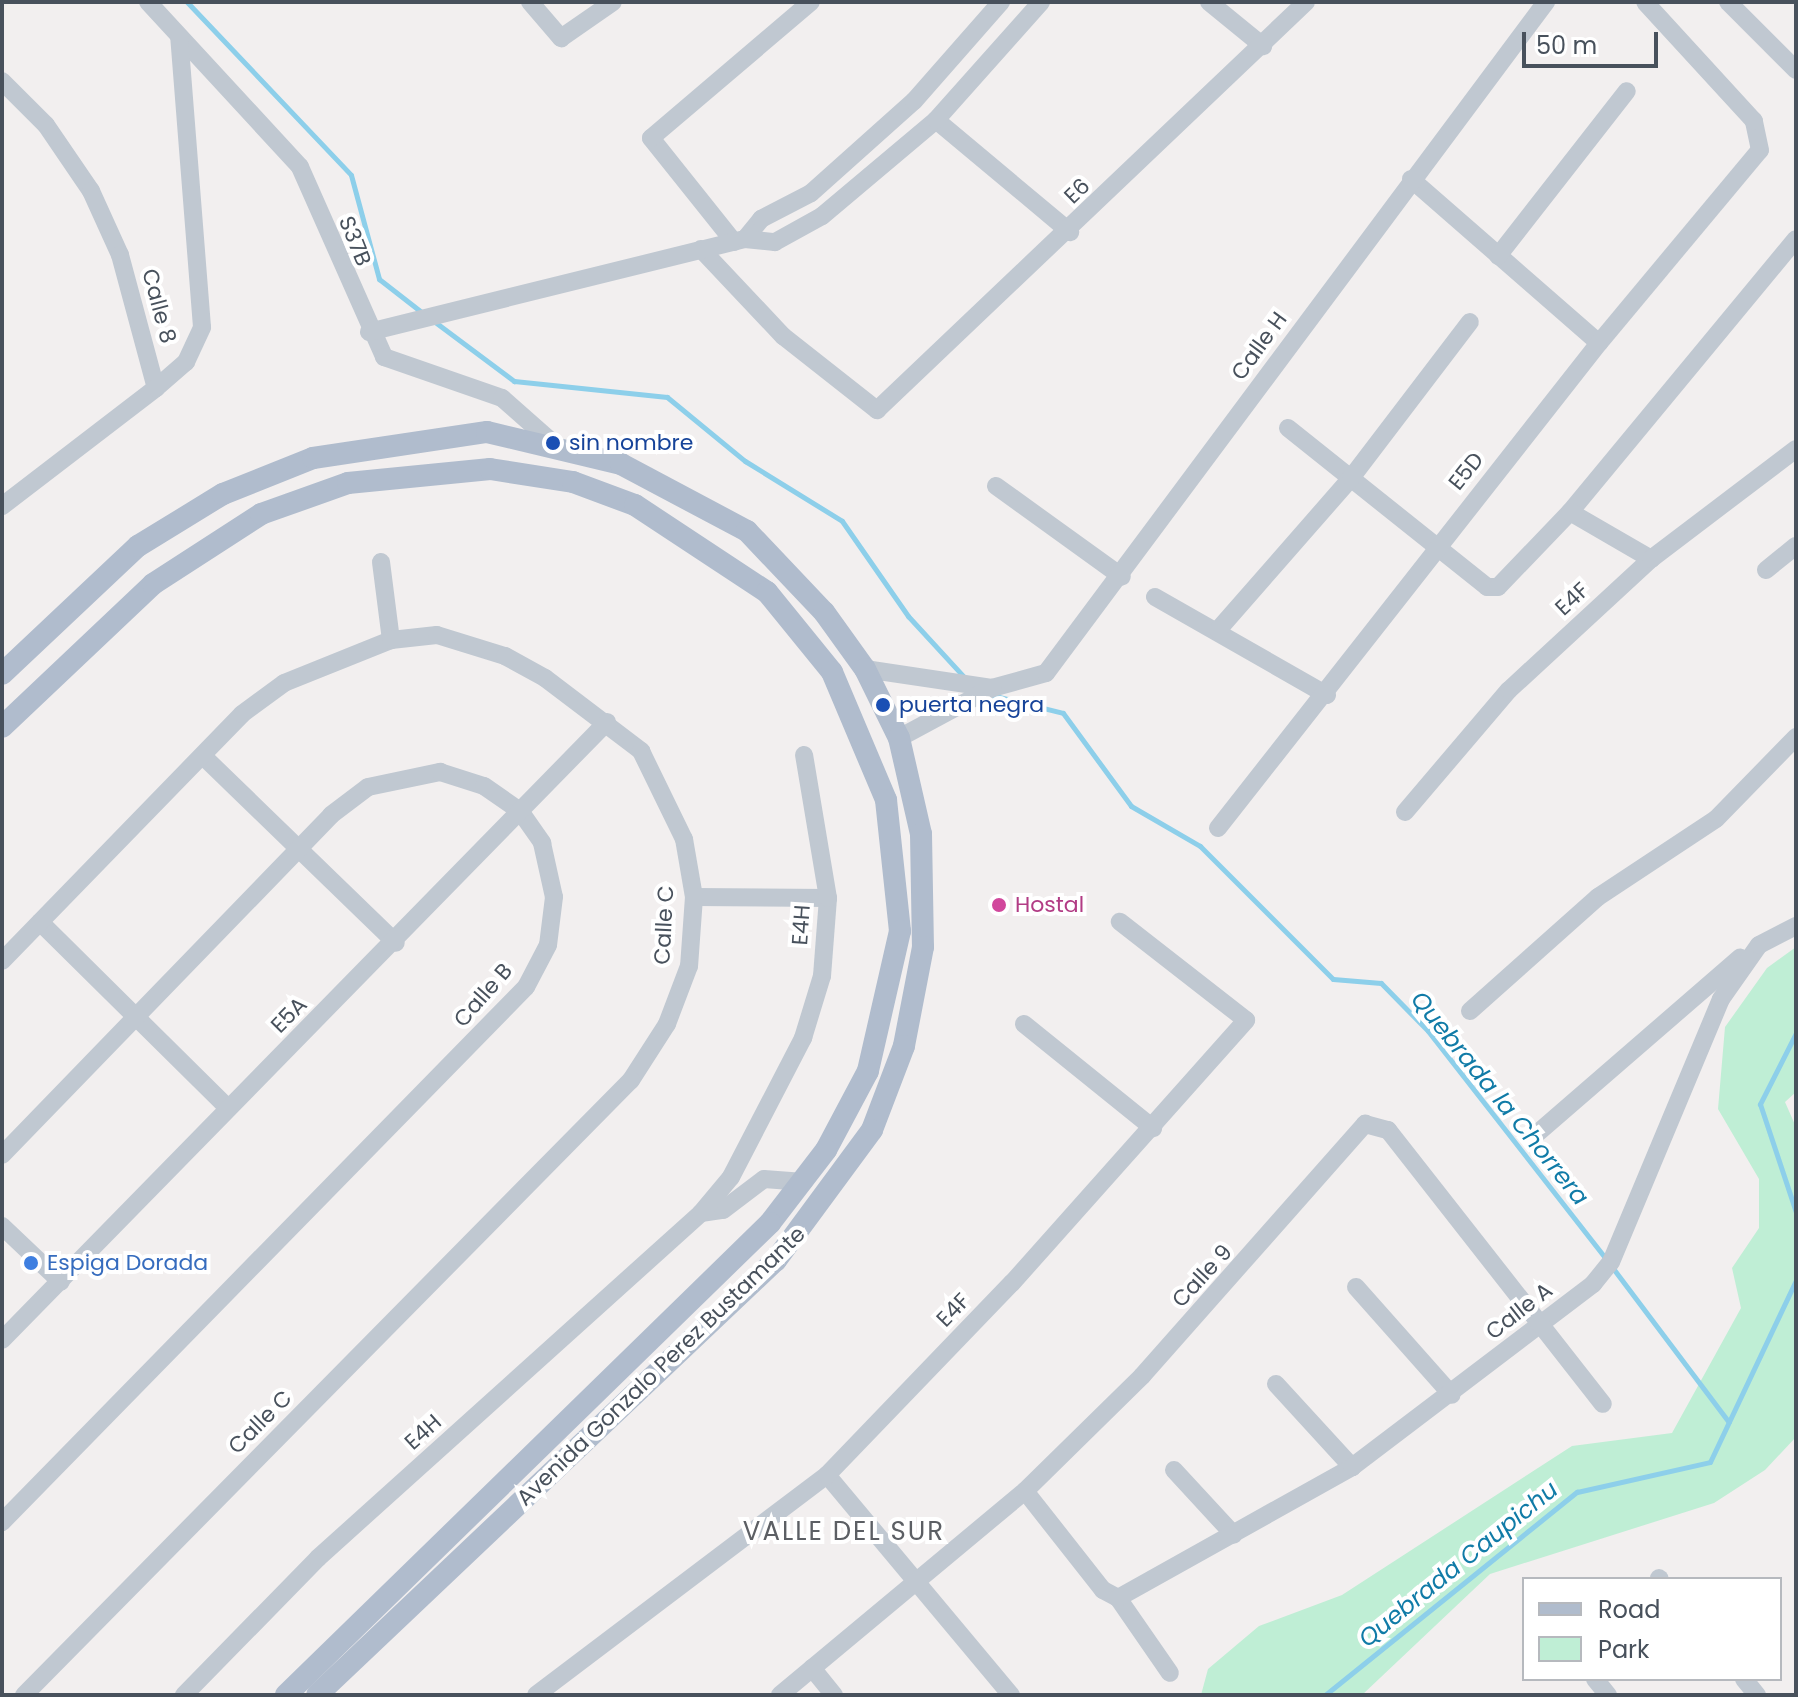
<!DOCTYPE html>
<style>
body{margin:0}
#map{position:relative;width:1798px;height:1697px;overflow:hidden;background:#f2efef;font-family:Poppins,sans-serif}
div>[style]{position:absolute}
.green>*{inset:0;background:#bfeed5}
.stream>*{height:5px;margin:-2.5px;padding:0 2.5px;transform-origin:2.5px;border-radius:2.5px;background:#8dcfea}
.minor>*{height:18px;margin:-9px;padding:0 9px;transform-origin:9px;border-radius:9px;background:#c0c8d1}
.major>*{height:22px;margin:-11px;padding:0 11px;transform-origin:11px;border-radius:11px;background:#b0bccd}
.dots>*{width:22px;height:22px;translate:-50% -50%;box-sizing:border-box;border:4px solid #fff;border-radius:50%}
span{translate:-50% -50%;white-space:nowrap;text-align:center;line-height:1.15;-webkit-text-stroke:8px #fff;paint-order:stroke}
.street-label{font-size:22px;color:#48515c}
.transit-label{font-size:22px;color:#164399}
.left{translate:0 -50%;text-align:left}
.hotel-label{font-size:22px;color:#b23c85}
.shop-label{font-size:22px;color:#366cbe}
.water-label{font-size:24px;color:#107ba7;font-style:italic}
.quarter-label{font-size:26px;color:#5c5f64;letter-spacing:2px}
.frame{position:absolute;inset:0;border:4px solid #48515c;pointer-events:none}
.legend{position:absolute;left:1522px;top:1577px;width:260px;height:104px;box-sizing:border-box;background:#fff;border:2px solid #b6b9be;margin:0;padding:10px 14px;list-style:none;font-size:24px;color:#48515c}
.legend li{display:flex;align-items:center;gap:16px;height:40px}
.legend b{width:40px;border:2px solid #b6b9be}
.scale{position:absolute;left:1522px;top:32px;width:136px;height:36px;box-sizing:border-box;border:4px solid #48515c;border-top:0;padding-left:10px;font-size:24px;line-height:28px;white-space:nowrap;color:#48515c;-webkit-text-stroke:6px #fff;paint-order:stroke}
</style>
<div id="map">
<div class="green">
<div style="clip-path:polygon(1796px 947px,1796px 1092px,1785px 1102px,1796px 1127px,1796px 1437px,1765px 1470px,1714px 1503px,1490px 1574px,1362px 1695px,1201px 1695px,1208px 1669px,1259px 1626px,1342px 1595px,1572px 1446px,1672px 1433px,1741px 1308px,1732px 1268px,1759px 1228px,1759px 1179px,1718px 1109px,1725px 1027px,1767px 968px)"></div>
</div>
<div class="stream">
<div style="left:187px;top:2px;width:238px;rotate:46.5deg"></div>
<div style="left:351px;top:175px;width:108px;rotate:74.9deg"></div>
<div style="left:379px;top:279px;width:57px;rotate:37.9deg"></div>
<div style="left:435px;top:322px;width:99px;rotate:36.8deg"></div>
<div style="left:514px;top:381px;width:154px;rotate:6deg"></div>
<div style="left:667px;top:397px;width:101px;rotate:39.4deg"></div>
<div style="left:745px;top:461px;width:114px;rotate:31.7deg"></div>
<div style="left:842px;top:521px;width:116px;rotate:55.2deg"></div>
<div style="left:908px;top:616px;width:83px;rotate:47.4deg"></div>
<div style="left:991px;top:695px;width:74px;rotate:14deg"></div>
<div style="left:1063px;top:713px;width:115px;rotate:53.8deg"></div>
<div style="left:1131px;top:806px;width:80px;rotate:30.1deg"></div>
<div style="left:1200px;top:846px;width:188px;rotate:45deg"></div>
<div style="left:1333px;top:979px;width:48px;rotate:4.8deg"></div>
<div style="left:1381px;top:983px;width:67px;rotate:45.6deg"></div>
<div style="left:1428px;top:1031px;width:289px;rotate:52deg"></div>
<div style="left:1796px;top:1033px;width:80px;rotate:116.9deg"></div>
<div style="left:1760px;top:1104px;width:114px;rotate:71.6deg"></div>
<div style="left:1612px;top:1267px;width:194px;rotate:53deg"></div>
<div style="left:1325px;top:1695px;width:324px;rotate:-38.9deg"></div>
<div style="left:1577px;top:1492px;width:136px;rotate:-12.7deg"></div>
<div style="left:1710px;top:1462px;width:201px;rotate:-64.7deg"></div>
</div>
<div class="minor">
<div style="left:148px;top:2px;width:224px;rotate:47.3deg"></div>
<div style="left:300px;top:167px;width:208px;rotate:66.1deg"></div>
<div style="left:384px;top:357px;width:125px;rotate:19.2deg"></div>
<div style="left:502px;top:398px;width:68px;rotate:41.4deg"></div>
<div style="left:530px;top:2px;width:48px;rotate:49.3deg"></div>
<div style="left:561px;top:38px;width:63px;rotate:-34.7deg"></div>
<div style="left:1209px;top:2px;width:70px;rotate:39.2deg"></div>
<div style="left:1728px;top:2px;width:96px;rotate:45deg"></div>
<div style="left:2px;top:81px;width:62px;rotate:45deg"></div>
<div style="left:46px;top:125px;width:80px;rotate:55.7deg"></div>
<div style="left:91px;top:191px;width:70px;rotate:65.6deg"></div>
<div style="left:120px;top:255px;width:138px;rotate:74.9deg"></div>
<div style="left:156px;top:388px;width:194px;rotate:142.5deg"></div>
<div style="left:936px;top:120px;width:175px;rotate:39.9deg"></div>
<div style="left:1411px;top:179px;width:249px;rotate:41.1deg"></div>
<div style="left:745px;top:239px;width:26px;rotate:-51deg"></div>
<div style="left:761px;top:219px;width:56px;rotate:-27.5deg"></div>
<div style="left:811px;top:193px;width:138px;rotate:-41.8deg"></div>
<div style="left:914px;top:101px;width:132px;rotate:-48.7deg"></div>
<div style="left:734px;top:242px;width:133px;rotate:-128.6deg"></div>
<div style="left:651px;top:138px;width:210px;rotate:-40.4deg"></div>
<div style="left:701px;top:249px;width:120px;rotate:46.7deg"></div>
<div style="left:783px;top:336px;width:120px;rotate:38.2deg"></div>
<div style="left:877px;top:410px;width:592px;rotate:-43.56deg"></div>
<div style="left:1498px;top:256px;width:209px;rotate:-52deg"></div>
<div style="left:369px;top:332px;width:387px;rotate:-13.9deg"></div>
<div style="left:745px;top:239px;width:30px;rotate:6deg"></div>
<div style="left:775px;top:242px;width:54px;rotate:-29deg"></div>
<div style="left:822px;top:216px;width:149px;rotate:-40.1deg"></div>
<div style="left:936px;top:120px;width:158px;rotate:-48.3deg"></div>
<div style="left:156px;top:388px;width:40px;rotate:-41deg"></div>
<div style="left:186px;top:362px;width:38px;rotate:-65deg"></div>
<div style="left:202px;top:327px;width:291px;rotate:-94.5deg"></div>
<div style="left:1288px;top:428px;width:255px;rotate:38.6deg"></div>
<div style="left:1487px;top:587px;width:11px"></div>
<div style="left:1498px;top:587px;width:104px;rotate:-46.2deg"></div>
<div style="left:1570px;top:512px;width:354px;rotate:-50.4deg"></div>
<div style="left:996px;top:486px;width:155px;rotate:35.8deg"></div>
<div style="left:1570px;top:512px;width:94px;rotate:30.1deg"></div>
<div style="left:381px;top:562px;width:79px;rotate:82.7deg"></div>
<div style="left:1766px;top:570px;width:38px;rotate:-39deg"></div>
<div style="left:1155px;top:597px;width:198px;rotate:29.7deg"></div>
<div style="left:1218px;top:630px;width:202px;rotate:-48.8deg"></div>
<div style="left:1351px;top:478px;width:196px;rotate:-52.7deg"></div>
<div style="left:865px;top:669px;width:128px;rotate:8.5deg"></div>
<div style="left:992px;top:688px;width:56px;rotate:-15.5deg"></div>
<div style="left:1046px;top:673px;width:837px;rotate:-53.31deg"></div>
<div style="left:899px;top:738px;width:106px;rotate:-28.3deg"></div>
<div style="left:204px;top:757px;width:267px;rotate:44.1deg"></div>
<div style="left:1405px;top:812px;width:160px;rotate:-49.6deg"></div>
<div style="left:1509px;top:690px;width:193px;rotate:-42.7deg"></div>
<div style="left:1651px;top:559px;width:182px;rotate:-37.2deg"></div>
<div style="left:1218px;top:828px;width:617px;rotate:-51.85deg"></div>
<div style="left:1599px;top:343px;width:251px;rotate:-50.2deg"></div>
<div style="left:1760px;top:150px;width:30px;rotate:-102deg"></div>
<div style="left:1754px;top:121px;width:161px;rotate:-132.5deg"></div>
<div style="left:694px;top:897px;width:134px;rotate:0.4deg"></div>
<div style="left:40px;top:922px;width:264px;rotate:44.7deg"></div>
<div style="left:2px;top:961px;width:344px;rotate:-45.8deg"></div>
<div style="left:242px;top:714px;width:52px;rotate:-36.4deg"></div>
<div style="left:284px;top:683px;width:115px;rotate:-21.9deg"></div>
<div style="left:391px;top:640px;width:46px;rotate:-6.2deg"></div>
<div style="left:437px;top:635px;width:71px;rotate:17.2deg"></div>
<div style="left:505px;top:656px;width:46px;rotate:28.8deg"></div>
<div style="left:545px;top:678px;width:121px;rotate:37.2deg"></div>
<div style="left:641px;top:751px;width:98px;rotate:64deg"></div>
<div style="left:684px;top:839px;width:59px;rotate:80.2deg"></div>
<div style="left:694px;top:897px;width:69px;rotate:94.1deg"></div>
<div style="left:689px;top:966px;width:62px;rotate:110.8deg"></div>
<div style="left:667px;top:1024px;width:67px;rotate:122.7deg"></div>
<div style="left:631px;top:1080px;width:864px;rotate:134.62deg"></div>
<div style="left:1470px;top:1011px;width:171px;rotate:-41.7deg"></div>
<div style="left:1598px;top:897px;width:141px;rotate:-33.5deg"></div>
<div style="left:1716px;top:819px;width:115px;rotate:-45.7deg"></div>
<div style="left:1024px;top:1024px;width:166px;rotate:38.9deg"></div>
<div style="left:1533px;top:1137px;width:274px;rotate:-40.9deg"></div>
<div style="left:2px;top:1155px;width:473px;rotate:-45.9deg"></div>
<div style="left:331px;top:815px;width:46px;rotate:-37.1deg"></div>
<div style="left:368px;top:787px;width:74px;rotate:-11.8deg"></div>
<div style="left:440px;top:772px;width:46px;rotate:17.7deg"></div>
<div style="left:484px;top:786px;width:44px;rotate:34.8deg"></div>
<div style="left:520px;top:811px;width:39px;rotate:55deg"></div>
<div style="left:542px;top:843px;width:55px;rotate:77.5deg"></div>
<div style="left:554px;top:897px;width:48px;rotate:97.1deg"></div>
<div style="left:548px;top:945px;width:47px;rotate:117.6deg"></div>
<div style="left:526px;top:987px;width:749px;rotate:134.4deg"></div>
<div style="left:701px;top:1213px;width:22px;rotate:-8deg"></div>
<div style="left:723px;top:1210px;width:51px;rotate:-37.1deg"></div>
<div style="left:764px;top:1179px;width:40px;rotate:4.3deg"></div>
<div style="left:2px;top:1226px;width:81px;rotate:43.5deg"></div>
<div style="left:1356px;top:1287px;width:144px;rotate:48.4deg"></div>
<div style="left:2px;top:1340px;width:865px;rotate:-45.61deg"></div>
<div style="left:1276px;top:1384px;width:113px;rotate:47.5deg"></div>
<div style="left:1174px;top:1470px;width:88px;rotate:47.3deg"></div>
<div style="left:827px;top:1475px;width:287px;rotate:50.1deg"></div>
<div style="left:1025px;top:1491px;width:126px;rotate:51.8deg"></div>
<div style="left:1103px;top:1590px;width:17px;rotate:28deg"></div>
<div style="left:1118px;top:1598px;width:91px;rotate:55.3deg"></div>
<div style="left:1659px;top:1578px;width:1px;rotate:45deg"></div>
<div style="left:1118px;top:1598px;width:268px;rotate:-29.2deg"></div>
<div style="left:1352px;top:1467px;width:303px;rotate:-37.2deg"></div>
<div style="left:1593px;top:1284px;width:28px;rotate:-51deg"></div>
<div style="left:1611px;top:1262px;width:285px;rotate:-67.3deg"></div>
<div style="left:1721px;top:999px;width:66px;rotate:-54.9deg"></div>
<div style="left:1759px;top:945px;width:42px;rotate:-27.2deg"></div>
<div style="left:812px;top:1668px;width:35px;rotate:51deg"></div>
<div style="left:1595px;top:1679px;width:21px;rotate:51deg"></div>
<div style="left:1744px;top:1679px;width:21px;rotate:51deg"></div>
<div style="left:184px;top:1695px;width:192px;rotate:-45.6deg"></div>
<div style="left:318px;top:1558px;width:515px;rotate:-42.01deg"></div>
<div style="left:701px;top:1213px;width:47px;rotate:-50.2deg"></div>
<div style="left:731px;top:1177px;width:157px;rotate:-62.6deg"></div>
<div style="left:803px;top:1038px;width:65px;rotate:-73deg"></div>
<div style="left:822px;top:976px;width:78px;rotate:-85.6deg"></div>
<div style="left:828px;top:898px;width:145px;rotate:-99.5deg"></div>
<div style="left:536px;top:1695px;width:365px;rotate:-37.1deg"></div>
<div style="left:827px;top:1475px;width:267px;rotate:-46.1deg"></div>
<div style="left:1012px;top:1283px;width:352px;rotate:-48.3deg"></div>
<div style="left:1246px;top:1020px;width:160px;rotate:-142.1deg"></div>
<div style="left:780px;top:1695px;width:319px;rotate:-39.8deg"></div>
<div style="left:1025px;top:1491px;width:164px;rotate:-44.5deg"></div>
<div style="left:1142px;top:1376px;width:337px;rotate:-48.5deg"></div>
<div style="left:1365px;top:1124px;width:24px;rotate:15deg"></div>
<div style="left:1388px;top:1130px;width:348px;rotate:51.9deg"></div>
</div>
<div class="major">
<div style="left:2px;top:674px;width:187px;rotate:-43.3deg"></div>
<div style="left:138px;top:546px;width:100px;rotate:-31.5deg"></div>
<div style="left:223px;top:494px;width:97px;rotate:-21.8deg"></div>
<div style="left:313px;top:458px;width:176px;rotate:-8.5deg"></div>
<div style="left:487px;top:432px;width:138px;rotate:13.4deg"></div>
<div style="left:621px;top:464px;width:143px;rotate:28deg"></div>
<div style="left:747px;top:531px;width:112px;rotate:46.5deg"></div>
<div style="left:824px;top:612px;width:70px;rotate:54.3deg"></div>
<div style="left:865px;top:669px;width:77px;rotate:63.8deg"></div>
<div style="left:899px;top:738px;width:98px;rotate:77.1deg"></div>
<div style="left:921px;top:834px;width:113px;rotate:89deg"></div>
<div style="left:923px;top:947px;width:101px;rotate:100.9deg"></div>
<div style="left:904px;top:1046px;width:90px;rotate:110.9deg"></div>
<div style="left:872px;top:1130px;width:162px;rotate:126.4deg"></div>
<div style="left:776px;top:1260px;width:632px;rotate:136.54deg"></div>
<div style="left:2px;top:727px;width:208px;rotate:-43.4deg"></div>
<div style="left:153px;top:584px;width:129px;rotate:-32.9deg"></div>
<div style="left:261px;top:514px;width:92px;rotate:-19.6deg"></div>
<div style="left:348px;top:483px;width:143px;rotate:-5.6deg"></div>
<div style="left:490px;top:469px;width:84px;rotate:8.9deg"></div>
<div style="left:573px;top:482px;width:66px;rotate:20.4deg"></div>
<div style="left:635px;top:505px;width:158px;rotate:33.4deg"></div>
<div style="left:767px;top:592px;width:103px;rotate:50.9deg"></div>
<div style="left:832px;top:672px;width:139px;rotate:67.1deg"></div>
<div style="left:886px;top:800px;width:132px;rotate:83.9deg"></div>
<div style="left:900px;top:931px;width:144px;rotate:102.9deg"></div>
<div style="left:868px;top:1071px;width:89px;rotate:118deg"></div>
<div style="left:826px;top:1150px;width:92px;rotate:127.5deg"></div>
<div style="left:770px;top:1223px;width:676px;rotate:135.72deg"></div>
</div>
<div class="dots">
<div style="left:553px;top:443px;background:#1a4fb4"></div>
<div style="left:883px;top:705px;background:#1a4fb4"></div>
<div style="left:999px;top:905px;background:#d1479c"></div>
<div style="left:31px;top:1263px;background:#3f7fe0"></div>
</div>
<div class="street-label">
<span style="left:1077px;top:191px;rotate:-44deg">E6</span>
<span style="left:355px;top:241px;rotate:68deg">S37B</span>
<span style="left:159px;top:306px;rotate:75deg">Calle 8</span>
<span style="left:1259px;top:346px;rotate:-54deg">Calle H</span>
<span style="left:1466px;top:471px;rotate:-51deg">E5D</span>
<span style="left:1572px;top:599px;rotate:-43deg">E4F</span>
<span style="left:664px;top:925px;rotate:-87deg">Calle C</span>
<span style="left:801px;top:925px;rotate:-86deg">E4H</span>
<span style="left:483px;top:995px;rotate:-49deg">Calle B</span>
<span style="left:289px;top:1015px;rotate:-45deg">E5A</span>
<span style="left:1202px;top:1276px;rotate:-47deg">Calle 9</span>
<span style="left:953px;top:1310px;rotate:-46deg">E4F</span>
<span style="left:1519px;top:1311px;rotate:-38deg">Calle A</span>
<span style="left:661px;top:1366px;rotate:-44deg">Avenida Gonzalo Perez Bustamante</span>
<span style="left:260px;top:1422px;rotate:-45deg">Calle C</span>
<span style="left:423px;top:1432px;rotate:-42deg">E4H</span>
</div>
<div class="transit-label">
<span class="left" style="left:569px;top:443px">sin nombre</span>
<span class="left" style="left:899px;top:705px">puerta negra</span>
</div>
<div class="hotel-label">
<span class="left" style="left:1015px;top:905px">Hostal</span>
</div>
<div class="shop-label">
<span class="left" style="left:47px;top:1263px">Espiga Dorada</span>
</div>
<div class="water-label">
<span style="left:1500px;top:1098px;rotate:51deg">Quebrada la Chorrera</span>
<span style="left:1458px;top:1564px;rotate:-39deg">Quebrada Caupichu</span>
</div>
<div class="quarter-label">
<span style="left:844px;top:1532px">VALLE DEL SUR</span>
</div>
<div class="frame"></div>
<ul class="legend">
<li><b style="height:10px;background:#b0bccd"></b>Road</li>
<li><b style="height:22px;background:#bfeed5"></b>Park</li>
</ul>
<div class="scale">50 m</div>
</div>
